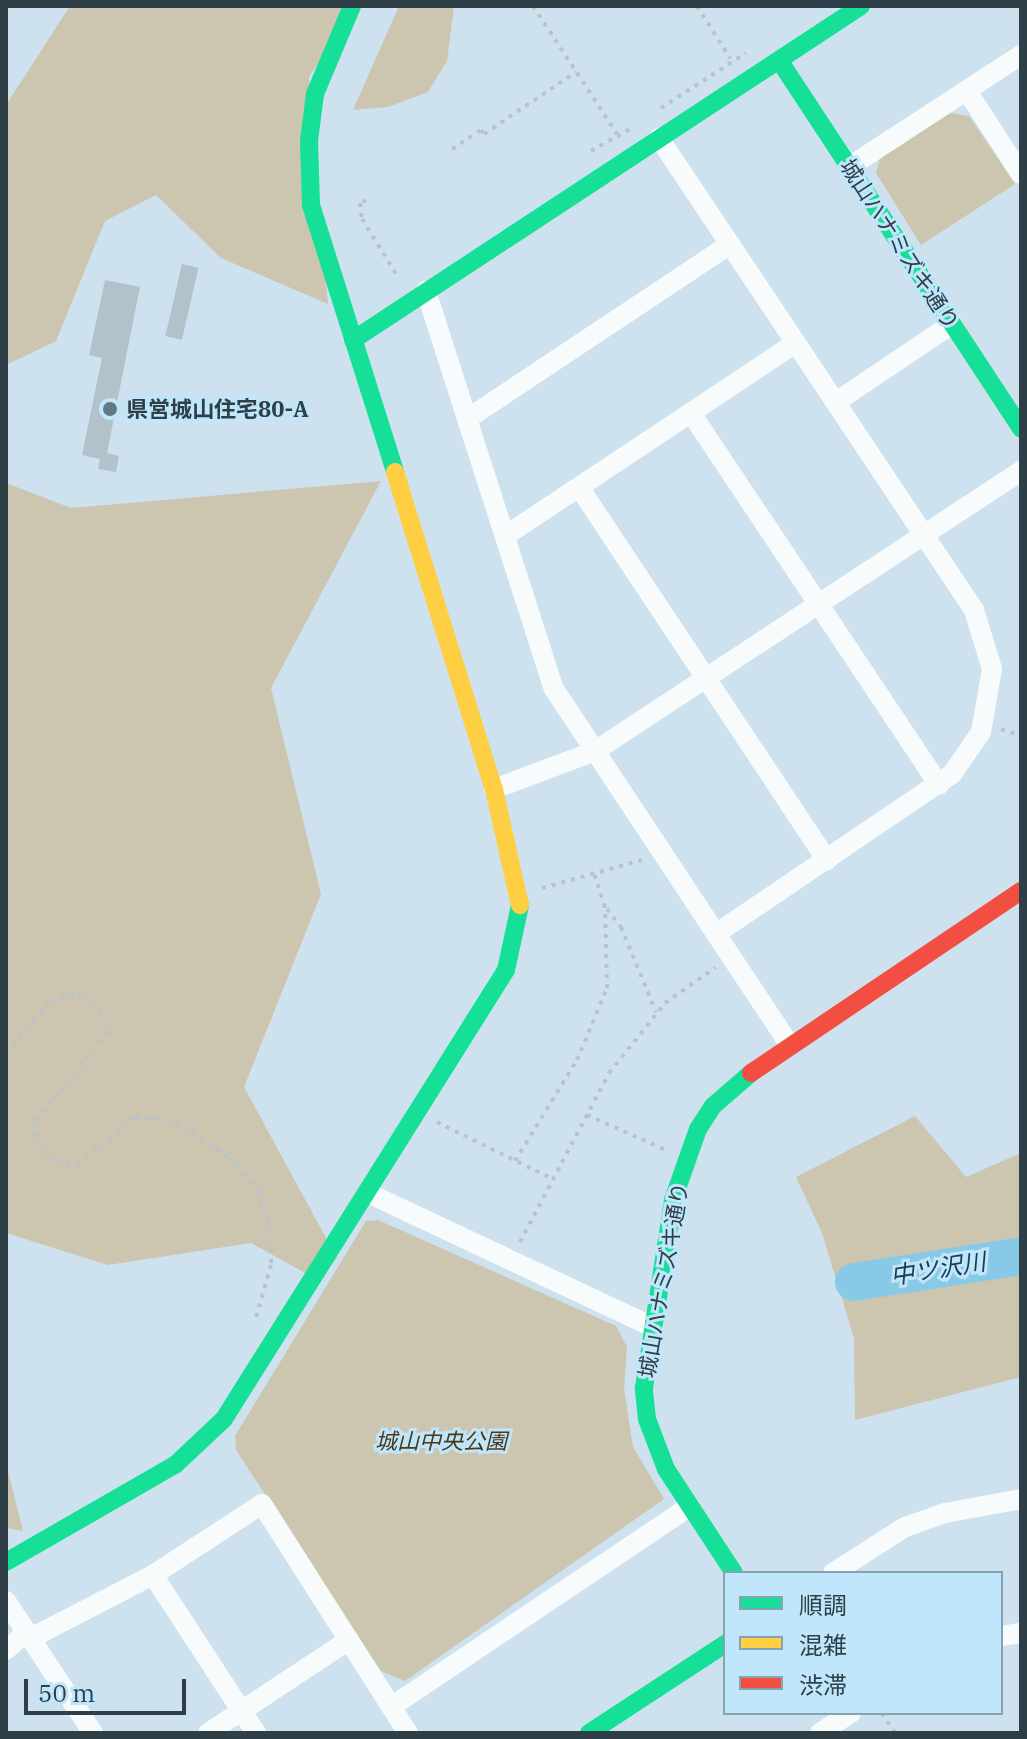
<!DOCTYPE html>
<meta charset="utf-8">
<style>
body{margin:0}
#map{position:relative;width:1027px;height:1739px;overflow:hidden;background:#cde2ee;font-family:"IBM Plex Serif","Noto Sans JP",serif}
div>[style]{position:absolute}
.green>*{inset:0;background:#ccc5af}
.river>*{height:38px;margin:-19px;padding:0 19px;transform-origin:19px;border-radius:19px;background:#89c9e8}
.building>*{inset:0;background:#b2c2cb;transform-origin:0 0}
.path>*{height:4px;margin-top:-2px;transform-origin:0;background:repeating-linear-gradient(90deg,#bac3c9 0 4px,transparent 0 10px)}
.street>*{height:20px;margin:-10px;padding:0 10px;transform-origin:10px;border-radius:10px;background:#f8fbfc}
.fast>*{height:18px;margin:-9px;padding:0 9px;transform-origin:9px;border-radius:9px;background:#16e098}
.slow>*{height:18px;margin:-9px;padding:0 9px;transform-origin:9px;border-radius:9px;background:#ffcf43}
.jam>*{height:18px;margin:-9px;padding:0 9px;transform-origin:9px;border-radius:9px;background:#f24e42}
.dots>*{width:22px;height:22px;translate:-50% -50%;box-sizing:border-box;border:4px solid #c0e6fb;border-radius:50%}
span{translate:-50% -50%;white-space:nowrap;text-align:center;line-height:1.15;-webkit-text-stroke:6px #c0e6fb;paint-order:stroke}
.street-label{font-size:22px;color:#2f3f47}
.poi-label{font-size:22px;color:#2f3f47;font-weight:700}
.left{translate:0 -50%;text-align:left}
.park-label{font-size:22px;color:#49381a;font-style:italic}
.water-label{font-size:24px;color:#1a3e4f;font-style:italic}
.frame{position:absolute;inset:0;border:8px solid #2f3f47;pointer-events:none}
.legend{position:absolute;left:723px;top:1571px;width:280px;height:144px;box-sizing:border-box;background:#c0e6fb;border:2px solid #86a3b3;margin:0;padding:10px 14px;list-style:none;font-size:24px;color:#2f3f47}
.legend li{display:flex;align-items:center;gap:16px;height:40px}
.legend b{width:40px;border:2px solid #86a3b3}
.scale{position:absolute;left:24px;top:1679px;width:162px;height:36px;box-sizing:border-box;border:4px solid #2f3f47;border-top:0;padding-left:10px;font-size:24px;line-height:28px;white-space:nowrap;color:#2f3f47;-webkit-text-stroke:6px #c0e6fb;paint-order:stroke}
</style>
<div id="map">
<div class="green">
<div style="clip-path:polygon(70px 6px,355px 6px,309px 77px,328px 304px,221px 258px,156px 195px,105px 221px,56px 341px,6px 365px,6px 105px)"></div>
<div style="clip-path:polygon(399px 6px,454px 6px,447px 61px,428px 92px,388px 107px,353px 110px)"></div>
<div style="clip-path:polygon(949px 113px,969px 116px,1015px 184px,921px 245px,876px 173px,880px 158px)"></div>
<div style="clip-path:polygon(381px 481px,271px 688px,321px 894px,244px 1087px,337px 1258px,316px 1279px,251px 1243px,108px 1265px,6px 1233px,6px 483px,71px 508px)"></div>
<div style="clip-path:polygon(915px 1116px,966px 1177px,1021px 1153px,1021px 1377px,855px 1420px,854px 1338px,822px 1233px,796px 1177px)"></div>
<div style="clip-path:polygon(378px 1220px,616px 1326px,627px 1347px,624px 1388px,633px 1447px,664px 1499px,405px 1681px,381px 1671px,236px 1450px,235px 1436px,366px 1221px)"></div>
<div style="clip-path:polygon(6px 1463px,23px 1531px,6px 1528px)"></div>
</div>
<div class="river">
<div style="left:854px;top:1282px;width:169px;rotate:-8.8deg"></div>
</div>
<div class="building">
<div style="left:182px;top:264px;width:17px;height:74px;rotate:13deg"></div>
<div style="clip-path:polygon(105px 280px,140px 287px,107px 453px,119px 456px,116px 472px,98px 469px,100px 459px,82px 455px,102px 358px,89px 355px)"></div>
</div>
<div class="path">
<div style="left:533px;top:6px;width:153px;rotate:56.7deg"></div>
<div style="left:697px;top:6px;width:62px;rotate:57.6deg"></div>
<div style="left:661px;top:108px;width:101px;rotate:-32.9deg"></div>
<div style="left:452px;top:149px;width:35px;rotate:-33deg"></div>
<div style="left:481px;top:130px;width:5px;rotate:53deg"></div>
<div style="left:484px;top:134px;width:111px;rotate:-34deg"></div>
<div style="left:591px;top:151px;width:45px;rotate:-29.4deg"></div>
<div style="left:366px;top:200px;width:7px;rotate:153deg"></div>
<div style="left:360px;top:203px;width:16px;rotate:83deg"></div>
<div style="left:362px;top:219px;width:70px;rotate:58.3deg"></div>
<div style="left:1001px;top:729px;width:21px;rotate:19deg"></div>
<div style="left:542px;top:888px;width:104px;rotate:-15.6deg"></div>
<div style="left:607px;top:909px;width:23px;rotate:52deg"></div>
<div style="left:621px;top:927px;width:92px;rotate:67.6deg"></div>
<div style="left:6px;top:1052px;width:68px;rotate:-48.6deg"></div>
<div style="left:51px;top:1001px;width:27px;rotate:-15deg"></div>
<div style="left:77px;top:994px;width:20px;rotate:27deg"></div>
<div style="left:95px;top:1003px;width:32px;rotate:66deg"></div>
<div style="left:108px;top:1032px;width:117px;rotate:129.1deg"></div>
<div style="left:34px;top:1123px;width:18px;rotate:81deg"></div>
<div style="left:37px;top:1141px;width:21px;rotate:61deg"></div>
<div style="left:47px;top:1159px;width:30px;rotate:9deg"></div>
<div style="left:77px;top:1164px;width:74px;rotate:-38.4deg"></div>
<div style="left:135px;top:1118px;width:22px"></div>
<div style="left:157px;top:1118px;width:38px;rotate:22deg"></div>
<div style="left:192px;top:1132px;width:46px;rotate:34.4deg"></div>
<div style="left:230px;top:1158px;width:43px;rotate:50.7deg"></div>
<div style="left:257px;top:1191px;width:40px;rotate:71.1deg"></div>
<div style="left:270px;top:1229px;width:36px;rotate:88deg"></div>
<div style="left:271px;top:1265px;width:58px;rotate:105.9deg"></div>
<div style="left:587px;top:1115px;width:86px;rotate:23.9deg"></div>
<div style="left:437px;top:1122px;width:129px;rotate:26.2deg"></div>
<div style="left:515px;top:1161px;width:119px;rotate:-58.5deg"></div>
<div style="left:577px;top:1060px;width:78px;rotate:-67.4deg"></div>
<div style="left:607px;top:988px;width:81px;rotate:-91.4deg"></div>
<div style="left:605px;top:907px;width:36px;rotate:-108deg"></div>
<div style="left:520px;top:1242px;width:191px;rotate:-62.2deg"></div>
<div style="left:609px;top:1073px;width:90px;rotate:-51.3deg"></div>
<div style="left:665px;top:1003px;width:62px;rotate:-35.2deg"></div>
<div style="left:882px;top:1713px;width:24px;rotate:57deg"></div>
</div>
<div class="street">
<div style="left:967px;top:91px;width:99px;rotate:57deg"></div>
<div style="left:659px;top:138px;width:567px;rotate:56.28deg"></div>
<div style="left:974px;top:610px;width:62px;rotate:73deg"></div>
<div style="left:992px;top:669px;width:64px;rotate:99.9deg"></div>
<div style="left:981px;top:732px;width:51px;rotate:124.6deg"></div>
<div style="left:952px;top:774px;width:285px;rotate:145.9deg"></div>
<div style="left:849px;top:167px;width:205px;rotate:-33.1deg"></div>
<div style="left:426px;top:291px;width:418px;rotate:72.2deg"></div>
<div style="left:554px;top:689px;width:426px;rotate:56.5deg"></div>
<div style="left:836px;top:402px;width:140px;rotate:-33.9deg"></div>
<div style="left:691px;top:413px;width:447px;rotate:56.3deg"></div>
<div style="left:467px;top:419px;width:316px;rotate:-33.6deg"></div>
<div style="left:579px;top:487px;width:448px;rotate:56.4deg"></div>
<div style="left:505px;top:536px;width:349px;rotate:-33.6deg"></div>
<div style="left:494px;top:789px;width:108px;rotate:-20.6deg"></div>
<div style="left:595px;top:751px;width:510px;rotate:-33.32deg"></div>
<div style="left:370px;top:1194px;width:313px;rotate:25.2deg"></div>
<div style="left:833px;top:1573px;width:85px;rotate:-32.6deg"></div>
<div style="left:905px;top:1527px;width:42px;rotate:-19.3deg"></div>
<div style="left:945px;top:1513px;width:77px;rotate:-10.4deg"></div>
<div style="left:153px;top:1575px;width:189px;rotate:56.9deg"></div>
<div style="left:6px;top:1601px;width:158px;rotate:56.6deg"></div>
<div style="left:1001px;top:1636px;width:20px;rotate:-9deg"></div>
<div style="left:31px;top:1638px;width:137px;rotate:-27.3deg"></div>
<div style="left:153px;top:1575px;width:130px;rotate:-33.1deg"></div>
<div style="left:262px;top:1504px;width:272px;rotate:57.5deg"></div>
<div style="left:6px;top:1650px;width:28px;rotate:-41deg"></div>
<div style="left:391px;top:1707px;width:360px;rotate:-33.9deg"></div>
<div style="left:208px;top:1733px;width:169px;rotate:-33.4deg"></div>
<div style="left:820px;top:1733px;width:37px;rotate:-33deg"></div>
</div>
<div class="fast">
<div style="left:352px;top:6px;width:95px;rotate:112.8deg"></div>
<div style="left:315px;top:94px;width:47px;rotate:97.3deg"></div>
<div style="left:309px;top:141px;width:64px;rotate:88.2deg"></div>
<div style="left:311px;top:205px;width:280px;rotate:72.5deg"></div>
<div style="left:779px;top:60px;width:441px;rotate:56.7deg"></div>
<div style="left:353px;top:340px;width:608px;rotate:-33.32deg"></div>
<div style="left:6px;top:1562px;width:195px;rotate:-29.9deg"></div>
<div style="left:175px;top:1465px;width:67px;rotate:-43.2deg"></div>
<div style="left:224px;top:1419px;width:530px;rotate:-57.87deg"></div>
<div style="left:506px;top:970px;width:66px;rotate:-77.8deg"></div>
<div style="left:734px;top:1573px;width:124px;rotate:-123.2deg"></div>
<div style="left:666px;top:1469px;width:53px;rotate:-110.8deg"></div>
<div style="left:647px;top:1419px;width:31px;rotate:-96deg"></div>
<div style="left:644px;top:1388px;width:190px;rotate:-81.2deg"></div>
<div style="left:673px;top:1200px;width:75px;rotate:-70.6deg"></div>
<div style="left:698px;top:1129px;width:27px;rotate:-57deg"></div>
<div style="left:713px;top:1106px;width:50px;rotate:-41deg"></div>
<div style="left:589px;top:1733px;width:163px;rotate:-33.2deg"></div>
</div>
<div class="slow">
<div style="left:395px;top:472px;width:332px;rotate:72.7deg"></div>
<div style="left:494px;top:789px;width:119px;rotate:77.4deg"></div>
</div>
<div class="jam">
<div style="left:751px;top:1073px;width:326px;rotate:-34deg"></div>
</div>
<div class="dots">
<div style="left:110px;top:409px;background:#667881"></div>
</div>
<div class="street-label">
<span style="left:900px;top:244px;rotate:57deg">城山ハナミズキ通り</span>
<span style="left:663px;top:1280px;rotate:-80deg">城山ハナミズキ通り</span>
</div>
<div class="poi-label">
<span class="left" style="left:126px;top:409px">県営城山住宅80-A</span>
</div>
<div class="park-label">
<span style="left:441px;top:1441px">城山中央公園</span>
</div>
<div class="water-label">
<span style="left:938px;top:1269px;rotate:-9deg">中ツ沢川</span>
</div>
<div class="frame"></div>
<ul class="legend">
<li><b style="height:10px;background:#16e098"></b>順調</li>
<li><b style="height:10px;background:#ffcf43"></b>混雑</li>
<li><b style="height:10px;background:#f24e42"></b>渋滞</li>
</ul>
<div class="scale">50 m</div>
</div>
